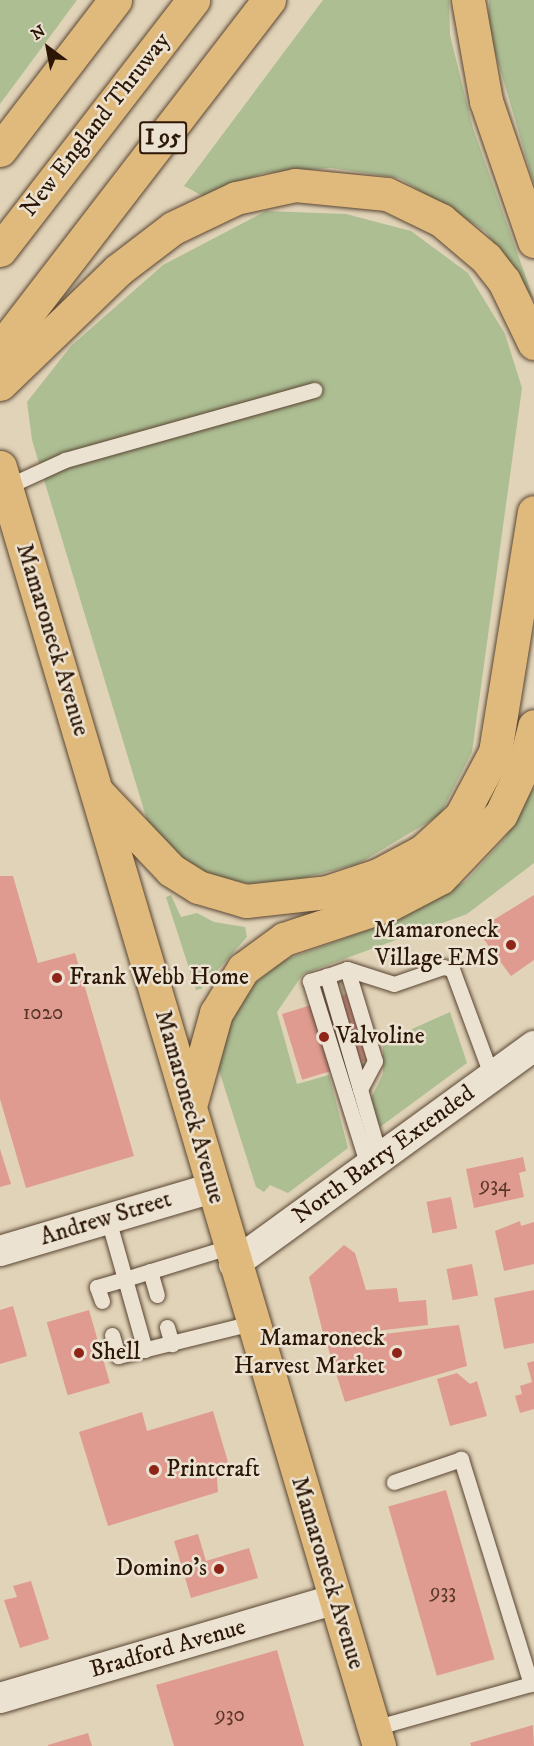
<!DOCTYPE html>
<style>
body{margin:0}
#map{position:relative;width:534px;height:1746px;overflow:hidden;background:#e1d3b8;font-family:"IM FELL DW Pica",serif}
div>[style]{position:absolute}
.green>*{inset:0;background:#adbe93}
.building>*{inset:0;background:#e09b90;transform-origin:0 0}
.roads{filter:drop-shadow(0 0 2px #594532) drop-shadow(0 0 2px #594532)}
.lane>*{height:15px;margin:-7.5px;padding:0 7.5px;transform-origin:7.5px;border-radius:7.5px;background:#ece2d1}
.street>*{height:30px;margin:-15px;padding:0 15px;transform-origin:15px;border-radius:15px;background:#ece2d1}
.primary>*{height:33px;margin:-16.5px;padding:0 16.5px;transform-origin:16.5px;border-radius:16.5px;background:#e0ba7c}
.highway>*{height:33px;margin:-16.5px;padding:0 16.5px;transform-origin:16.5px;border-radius:16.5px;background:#e0ba7c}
.dots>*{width:16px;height:16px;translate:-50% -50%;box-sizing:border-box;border:3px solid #ece2d1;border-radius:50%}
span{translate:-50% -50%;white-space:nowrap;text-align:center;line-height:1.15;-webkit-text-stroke:5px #ece2d1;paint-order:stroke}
.number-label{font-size:21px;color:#593728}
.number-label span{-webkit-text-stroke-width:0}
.shield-label span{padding:2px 4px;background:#ece2d1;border:2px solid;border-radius:4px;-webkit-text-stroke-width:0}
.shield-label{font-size:22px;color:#2c1605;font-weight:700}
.street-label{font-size:24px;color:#2c1605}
.poi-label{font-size:24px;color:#2c1605}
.right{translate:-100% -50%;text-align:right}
.left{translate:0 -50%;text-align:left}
.north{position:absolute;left:18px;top:18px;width:60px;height:60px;-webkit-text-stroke:4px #ece2d1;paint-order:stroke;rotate:328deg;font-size:16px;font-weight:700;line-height:24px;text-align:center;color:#2c1605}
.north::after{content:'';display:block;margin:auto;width:21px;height:27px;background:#2c1605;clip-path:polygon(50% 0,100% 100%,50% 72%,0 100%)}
</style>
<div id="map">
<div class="green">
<div style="clip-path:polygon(0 0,77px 0,0 104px)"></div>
<div style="clip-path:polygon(323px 0,449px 0,450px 35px,473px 128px,534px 300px,485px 231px,399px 178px,331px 168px,263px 173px,203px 196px,184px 186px)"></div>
<div style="clip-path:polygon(489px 0,534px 0,534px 184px,488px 28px)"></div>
<div style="clip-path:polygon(266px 211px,346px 214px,411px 231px,468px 273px,505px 334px,522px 388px,472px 752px,440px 815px,358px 864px,269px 887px,196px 874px,150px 830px,32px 440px,27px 402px,71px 346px,163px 265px)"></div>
<div style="clip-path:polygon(534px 787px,534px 863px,467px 914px,303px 974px,277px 1012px,297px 1084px,329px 1075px,348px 1148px,288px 1193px,270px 1185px,264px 1192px,256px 1187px,216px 1061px,229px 1018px,250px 987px,284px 960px,382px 925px,466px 881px,505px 838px)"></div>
<div style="clip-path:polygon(171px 895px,181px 917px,197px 913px,214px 922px,245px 927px,247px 937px,201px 989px,196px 990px,166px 897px)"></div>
<div style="clip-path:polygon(450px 1012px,467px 1063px,380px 1127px,369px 1102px,383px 1074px,383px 1042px)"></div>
</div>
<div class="building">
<div style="clip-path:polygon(0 876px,13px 876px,38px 963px,75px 953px,134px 1156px,26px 1188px,0 1099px)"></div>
<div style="clip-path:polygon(534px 895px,534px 960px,511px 976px,477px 930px)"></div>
<div style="left:347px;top:994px;width:69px;height:68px;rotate:73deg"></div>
<div style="clip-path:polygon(0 1149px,11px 1184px,0 1187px)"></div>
<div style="clip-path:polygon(523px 1157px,526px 1171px,519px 1173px,524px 1197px,474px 1208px,466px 1169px)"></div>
<div style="left:451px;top:1197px;width:32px;height:25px;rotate:79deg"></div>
<div style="clip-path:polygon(520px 1221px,521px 1226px,534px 1222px,534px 1264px,504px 1271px,495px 1231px)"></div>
<div style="clip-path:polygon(344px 1245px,355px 1253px,366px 1290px,397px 1288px,399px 1302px,426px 1300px,428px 1325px,324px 1337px,309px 1277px)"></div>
<div style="left:472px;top:1264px;width:32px;height:26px;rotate:79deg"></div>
<div style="clip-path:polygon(534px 1290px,534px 1343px,504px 1349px,494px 1298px)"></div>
<div style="clip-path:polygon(13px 1306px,27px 1356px,0 1364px,0 1310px)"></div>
<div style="left:89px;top:1310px;width:76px;height:44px;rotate:74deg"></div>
<div style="clip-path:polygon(459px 1325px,467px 1366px,345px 1402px,326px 1341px)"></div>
<div style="clip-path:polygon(534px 1361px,534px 1409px,520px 1413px,515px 1396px,522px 1394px,520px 1386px,532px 1382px,527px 1363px)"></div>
<div style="clip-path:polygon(457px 1373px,470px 1384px,477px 1381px,487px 1416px,450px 1426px,437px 1379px)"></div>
<div style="clip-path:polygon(213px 1411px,228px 1462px,216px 1466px,218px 1492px,108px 1526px,79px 1432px,142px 1412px,147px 1431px)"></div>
<div style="left:446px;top:1490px;width:176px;height:60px;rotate:74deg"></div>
<div style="clip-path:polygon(198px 1534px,206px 1561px,249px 1548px,258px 1578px,191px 1598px,174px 1541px)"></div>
<div style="clip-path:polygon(31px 1581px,49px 1639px,20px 1648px,4px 1600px,17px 1597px,13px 1586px)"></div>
<div style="clip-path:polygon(277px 1650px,304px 1746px,174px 1746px,156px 1685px)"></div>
<div style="clip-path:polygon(533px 1725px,534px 1746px,471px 1746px,470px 1743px)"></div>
<div style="clip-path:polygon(88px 1733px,92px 1746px,48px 1746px,48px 1745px)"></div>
</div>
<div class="roads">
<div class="lane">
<div style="left:6px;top:487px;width:65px;rotate:-24.6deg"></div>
<div style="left:65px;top:460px;width:259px;rotate:-15.7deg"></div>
<div style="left:347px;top:969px;width:96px;rotate:73.1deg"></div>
<div style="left:375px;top:1061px;width:32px;rotate:118deg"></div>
<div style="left:327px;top:976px;width:18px;rotate:164deg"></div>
<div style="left:310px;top:981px;width:194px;rotate:72.6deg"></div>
<div style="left:380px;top:1158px;width:190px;rotate:-106.2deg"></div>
<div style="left:327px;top:976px;width:21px;rotate:-19deg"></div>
<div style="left:347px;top:969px;width:49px;rotate:17.7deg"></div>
<div style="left:394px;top:984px;width:52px;rotate:-19.1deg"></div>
<div style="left:443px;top:967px;width:9px;rotate:13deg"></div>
<div style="left:452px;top:969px;width:115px;rotate:69.7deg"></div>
<div style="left:150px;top:1271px;width:25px;rotate:74deg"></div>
<div style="left:102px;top:1301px;width:15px;rotate:-110deg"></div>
<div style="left:97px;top:1287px;width:29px;rotate:-16deg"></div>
<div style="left:125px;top:1279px;width:62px;rotate:-105.8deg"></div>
<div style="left:167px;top:1327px;width:18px;rotate:74deg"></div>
<div style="left:112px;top:1335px;width:22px;rotate:74deg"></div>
<div style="left:118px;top:1356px;width:138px;rotate:-13.8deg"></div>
<div style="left:145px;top:1350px;width:74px;rotate:-105.7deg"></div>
<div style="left:125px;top:1279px;width:109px;rotate:-17.1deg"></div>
<div style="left:374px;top:1728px;width:163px;rotate:-15.7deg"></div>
<div style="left:531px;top:1684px;width:236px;rotate:-107.3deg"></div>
<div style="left:461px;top:1459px;width:71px;rotate:161.1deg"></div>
</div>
<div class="street">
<div style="left:0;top:1251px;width:222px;rotate:-16.5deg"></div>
<div style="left:234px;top:1264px;width:371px;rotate:-36deg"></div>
<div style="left:0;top:1698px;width:350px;rotate:-16.4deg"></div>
</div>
<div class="primary">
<div style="left:0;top:467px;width:1334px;rotate:73.49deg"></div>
</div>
<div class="highway">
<div style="left:468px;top:0;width:103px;rotate:79.9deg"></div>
<div style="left:486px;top:101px;width:148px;rotate:71.1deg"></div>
<div style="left:0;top:150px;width:189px;rotate:-52.5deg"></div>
<div style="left:0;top:250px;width:316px;rotate:-52.3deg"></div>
<div style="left:0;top:349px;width:441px;rotate:-52.4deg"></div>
<div style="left:0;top:384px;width:164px;rotate:-44deg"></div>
<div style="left:118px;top:270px;width:69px;rotate:-37.4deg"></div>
<div style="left:173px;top:228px;width:70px;rotate:-25.5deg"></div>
<div style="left:236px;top:198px;width:60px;rotate:-12.4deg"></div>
<div style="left:295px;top:185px;width:92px;rotate:5.6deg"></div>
<div style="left:387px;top:194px;width:60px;rotate:25.7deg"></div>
<div style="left:441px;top:220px;width:59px;rotate:40.2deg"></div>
<div style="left:486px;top:258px;width:29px;rotate:52deg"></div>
<div style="left:504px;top:281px;width:69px;rotate:64.2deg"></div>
<div style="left:99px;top:794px;width:105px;rotate:46.5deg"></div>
<div style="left:171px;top:870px;width:32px;rotate:32deg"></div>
<div style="left:198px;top:887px;width:50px;rotate:16.3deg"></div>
<div style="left:246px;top:901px;width:81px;rotate:-6.3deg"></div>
<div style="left:327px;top:892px;width:54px;rotate:-18.4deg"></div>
<div style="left:378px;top:875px;width:51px;rotate:-28.1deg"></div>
<div style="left:423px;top:851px;width:52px;rotate:-42.6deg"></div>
<div style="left:461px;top:816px;width:72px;rotate:-62deg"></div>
<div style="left:495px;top:752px;width:243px;rotate:-80.8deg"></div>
<div style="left:190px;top:1106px;width:97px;rotate:-74.4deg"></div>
<div style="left:216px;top:1013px;width:52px;rotate:-58.5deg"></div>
<div style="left:243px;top:969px;width:51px;rotate:-36.2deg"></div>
<div style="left:284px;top:939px;width:112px;rotate:-18.3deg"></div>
<div style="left:390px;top:904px;width:56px;rotate:-27.5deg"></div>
<div style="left:440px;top:878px;width:88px;rotate:-46.4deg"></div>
<div style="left:501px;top:814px;width:56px;rotate:-64.8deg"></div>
<div style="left:525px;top:763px;width:38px;rotate:-76deg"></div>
</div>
</div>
<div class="dots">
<div style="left:511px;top:945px;background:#8f2418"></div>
<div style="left:57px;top:978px;background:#8f2418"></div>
<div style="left:324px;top:1037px;background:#8f2418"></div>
<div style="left:79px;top:1353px;background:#8f2418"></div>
<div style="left:397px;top:1353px;background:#8f2418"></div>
<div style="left:154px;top:1470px;background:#8f2418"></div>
<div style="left:219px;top:1569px;background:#8f2418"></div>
</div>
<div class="number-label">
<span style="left:43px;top:1013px">1020</span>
<span style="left:495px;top:1185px">934</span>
<span style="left:443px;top:1592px">933</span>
<span style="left:230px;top:1715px">930</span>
</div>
<div class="shield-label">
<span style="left:163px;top:138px">I 95</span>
</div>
<div class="street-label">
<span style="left:96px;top:125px;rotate:-52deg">New England Thruway</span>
<span style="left:52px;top:640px;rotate:73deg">Mamaroneck Avenue</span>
<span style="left:189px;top:1107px;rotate:74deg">Mamaroneck Avenue</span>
<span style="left:384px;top:1155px;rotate:-36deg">North Barry Extended</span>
<span style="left:106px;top:1219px;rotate:-17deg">Andrew Street</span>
<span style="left:327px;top:1573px;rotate:73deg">Mamaroneck Avenue</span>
<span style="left:168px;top:1649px;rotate:-16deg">Bradford Avenue</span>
</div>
<div class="poi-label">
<span class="right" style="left:499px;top:945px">Mamaroneck<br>Village EMS</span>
<span class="left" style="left:69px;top:978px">Frank Webb Home</span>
<span class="left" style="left:336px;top:1037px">Valvoline</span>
<span class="right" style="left:385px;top:1353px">Mamaroneck<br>Harvest Market</span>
<span class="left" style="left:91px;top:1353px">Shell</span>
<span class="left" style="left:166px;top:1470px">Printcraft</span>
<span class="right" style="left:207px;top:1569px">Domino's</span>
</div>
<div class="north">N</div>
</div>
